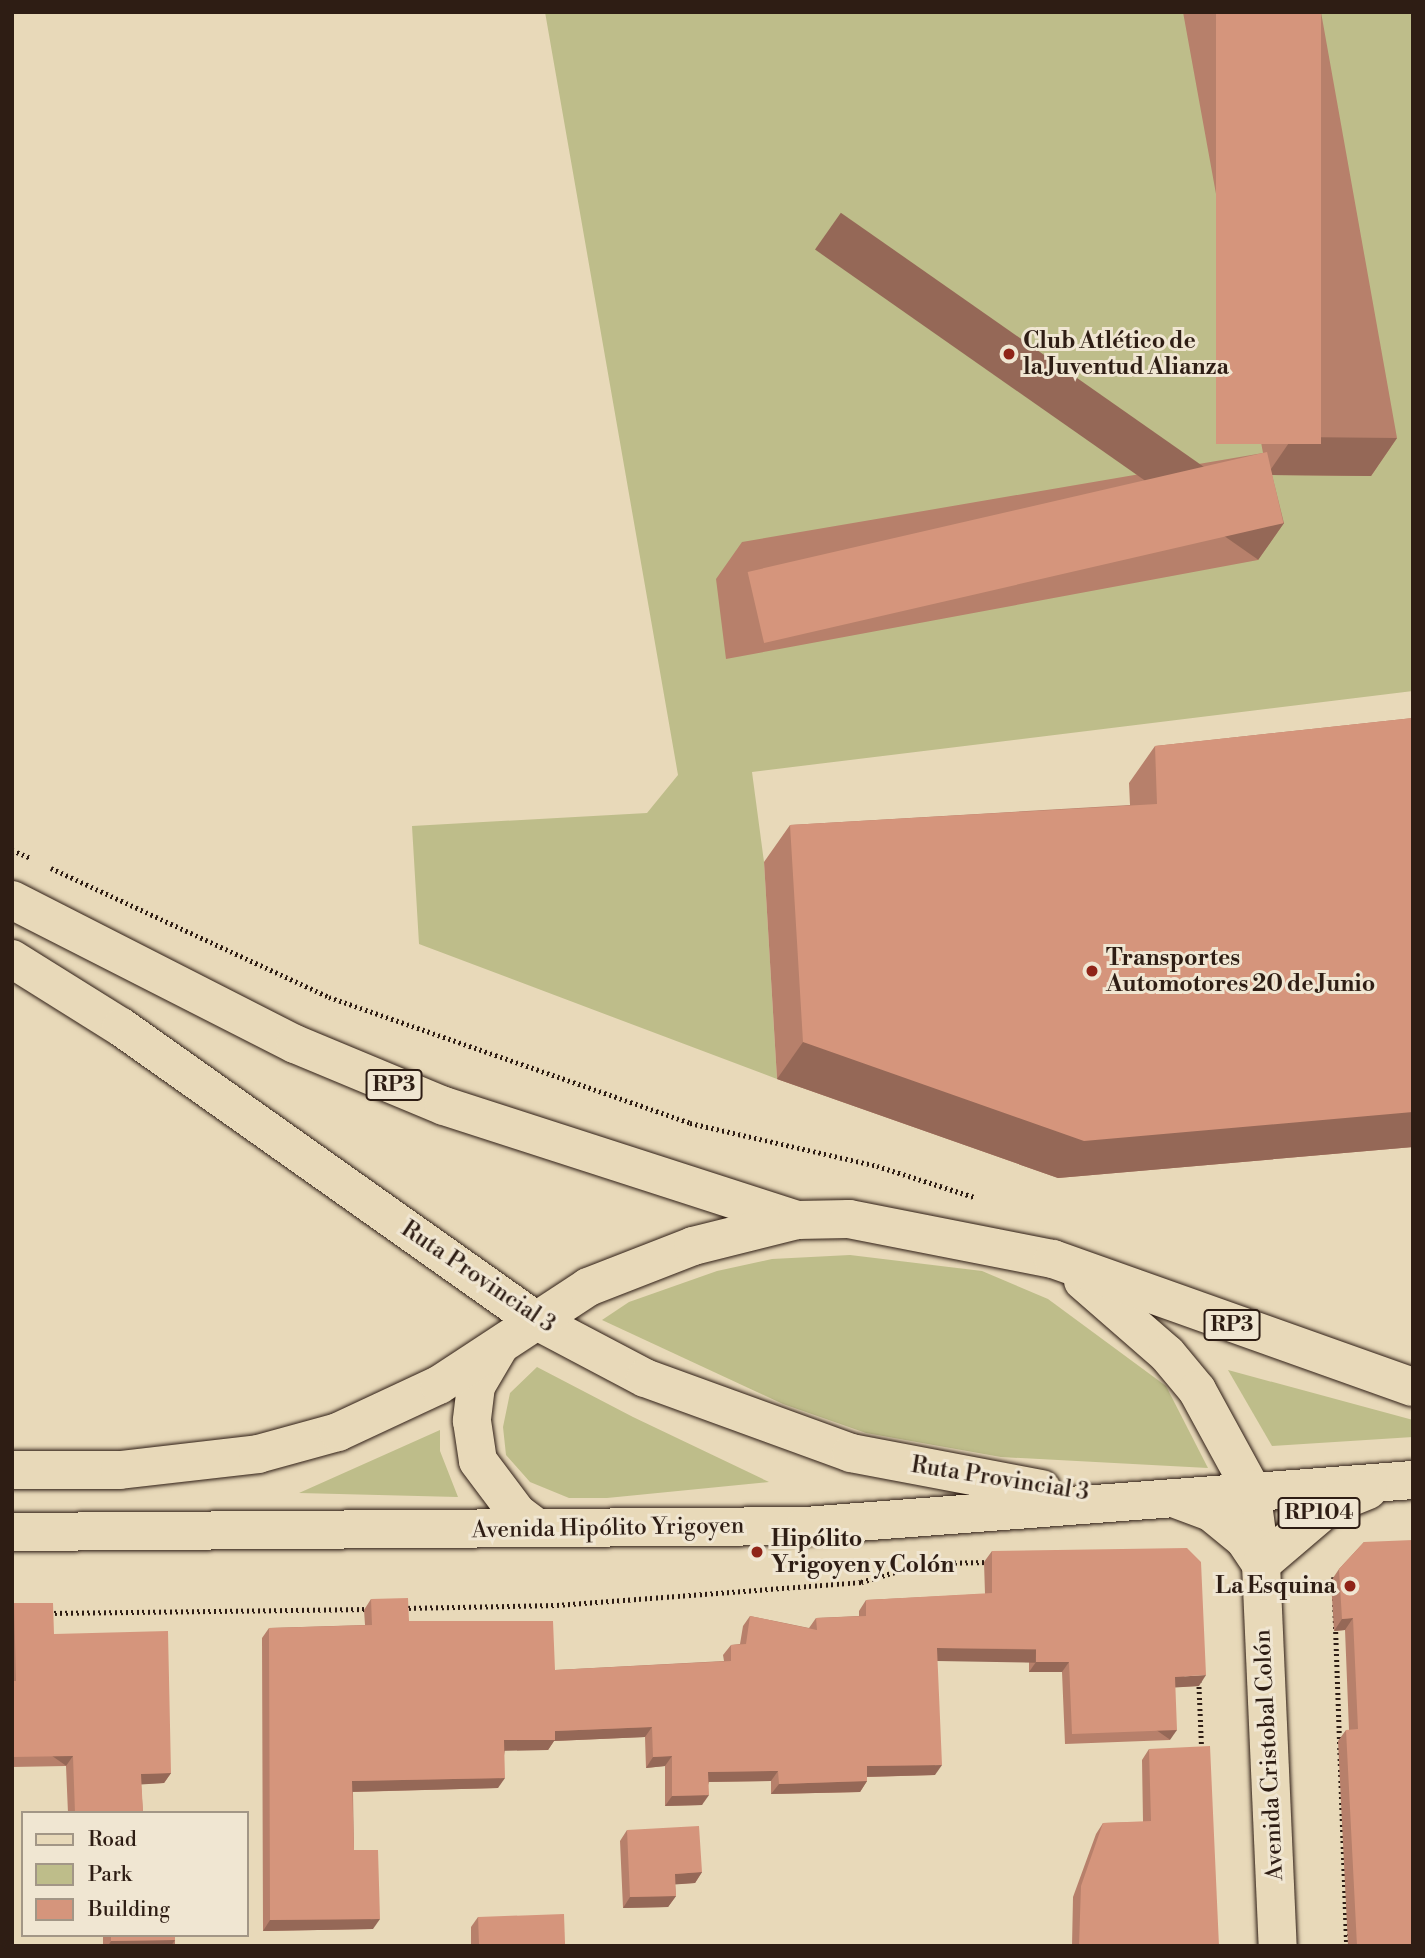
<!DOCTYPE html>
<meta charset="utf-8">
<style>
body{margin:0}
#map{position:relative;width:1425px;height:1958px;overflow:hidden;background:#e8d9b9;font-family:"Libre Bodoni",serif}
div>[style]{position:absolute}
.green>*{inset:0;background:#bebd8a}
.path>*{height:4.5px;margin-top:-2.25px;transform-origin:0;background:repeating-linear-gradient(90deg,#2e1d14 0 2px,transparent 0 5.5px)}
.roads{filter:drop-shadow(0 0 2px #2e1d14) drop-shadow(0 0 2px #2e1d14)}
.major>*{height:38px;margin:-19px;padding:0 19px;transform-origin:19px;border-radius:19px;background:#e8d9b9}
.wall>*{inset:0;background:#b7806b;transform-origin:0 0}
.shaded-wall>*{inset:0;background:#956857;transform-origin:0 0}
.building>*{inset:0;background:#d5957c;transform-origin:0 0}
.dots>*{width:19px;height:19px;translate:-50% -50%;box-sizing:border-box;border:4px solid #f0e6d2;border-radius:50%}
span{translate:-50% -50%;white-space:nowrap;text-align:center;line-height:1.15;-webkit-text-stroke:6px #f0e6d2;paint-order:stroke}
.shield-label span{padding:2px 5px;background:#f0e6d2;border:2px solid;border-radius:5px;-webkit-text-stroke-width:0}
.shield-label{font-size:21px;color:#2e1d14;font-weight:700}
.poi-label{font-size:23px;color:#2e1d14;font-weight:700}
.left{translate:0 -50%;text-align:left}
.right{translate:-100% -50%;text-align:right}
.street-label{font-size:23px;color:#2e1d14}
.frame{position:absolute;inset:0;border:14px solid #2e1d14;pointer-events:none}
.legend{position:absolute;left:21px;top:1811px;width:228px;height:126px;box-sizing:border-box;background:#f0e6d2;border:2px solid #a29686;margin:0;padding:9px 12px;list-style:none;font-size:21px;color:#2e1d14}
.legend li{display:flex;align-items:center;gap:14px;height:35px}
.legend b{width:35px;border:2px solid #a29686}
</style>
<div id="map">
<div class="green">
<div style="clip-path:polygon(545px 12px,1411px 12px,1413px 691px,752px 772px,764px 862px,777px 1079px,419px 944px,412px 826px,647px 813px,678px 775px)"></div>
<div style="clip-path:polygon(850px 1255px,982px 1271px,1048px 1299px,1166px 1386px,1208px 1468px,1001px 1457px,866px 1433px,783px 1404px,602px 1320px,629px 1302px,717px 1271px,772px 1259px)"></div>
<div style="clip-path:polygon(537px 1367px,633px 1417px,769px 1482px,607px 1498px,569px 1498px,530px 1482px,506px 1455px,503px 1427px,510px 1393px)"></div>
<div style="clip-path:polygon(1228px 1370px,1413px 1420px,1413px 1437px,1272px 1446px)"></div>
<div style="clip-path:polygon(440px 1430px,440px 1451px,458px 1497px,299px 1493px)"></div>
</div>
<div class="path">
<div style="left:12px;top:850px;width:21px;rotate:23deg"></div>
<div style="left:51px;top:868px;width:306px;rotate:24.9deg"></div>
<div style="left:329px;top:997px;width:382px;rotate:19.2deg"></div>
<div style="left:690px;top:1123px;width:192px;rotate:12.9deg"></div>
<div style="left:877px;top:1166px;width:102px;rotate:17.7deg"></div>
<div style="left:938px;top:1563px;width:51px;rotate:-1.1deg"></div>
<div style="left:1334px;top:1577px;width:369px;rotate:88deg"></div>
<div style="left:403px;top:1608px;width:154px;rotate:-1.1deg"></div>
<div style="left:557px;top:1605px;width:305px;rotate:-4.3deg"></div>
<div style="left:861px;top:1582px;width:68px;rotate:-16.3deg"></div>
<div style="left:49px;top:1613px;width:320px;rotate:-0.7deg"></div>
<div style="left:1199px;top:1681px;width:72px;rotate:87.6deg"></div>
</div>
<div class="roads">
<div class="major">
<div style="left:12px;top:900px;width:318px;rotate:27deg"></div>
<div style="left:295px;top:1044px;width:161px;rotate:22.6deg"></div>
<div style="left:444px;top:1106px;width:371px;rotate:17.9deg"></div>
<div style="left:12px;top:959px;width:128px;rotate:32deg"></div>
<div style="left:121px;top:1027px;width:507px;rotate:35.29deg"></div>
<div style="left:535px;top:1320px;width:124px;rotate:27.8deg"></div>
<div style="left:645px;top:1378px;width:219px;rotate:20deg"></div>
<div style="left:851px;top:1453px;width:194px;rotate:10.7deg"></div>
<div style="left:1083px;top:1281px;width:111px;rotate:41deg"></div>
<div style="left:1167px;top:1354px;width:47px;rotate:50.2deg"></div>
<div style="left:1197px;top:1390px;width:113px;rotate:61.4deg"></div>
<div style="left:1251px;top:1489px;width:76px;rotate:82.4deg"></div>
<div style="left:1261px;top:1564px;width:382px;rotate:87.5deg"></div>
<div style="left:499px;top:1347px;width:45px;rotate:120.5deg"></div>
<div style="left:476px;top:1386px;width:35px;rotate:97deg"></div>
<div style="left:472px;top:1421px;width:40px;rotate:81.5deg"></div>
<div style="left:478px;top:1461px;width:65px;rotate:53.1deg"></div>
<div style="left:517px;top:1513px;width:25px;rotate:37deg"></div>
<div style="left:12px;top:1470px;width:108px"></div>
<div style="left:120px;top:1470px;width:139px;rotate:-6.6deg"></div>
<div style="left:258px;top:1454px;width:83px;rotate:-15.4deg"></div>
<div style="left:338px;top:1432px;width:111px;rotate:-25deg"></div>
<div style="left:439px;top:1385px;width:178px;rotate:-33.3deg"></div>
<div style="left:588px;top:1287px;width:113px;rotate:-21.3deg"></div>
<div style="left:693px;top:1246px;width:107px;rotate:-14deg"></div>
<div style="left:797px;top:1220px;width:52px;rotate:-1.1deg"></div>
<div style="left:849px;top:1219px;width:208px;rotate:11.1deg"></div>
<div style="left:1053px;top:1259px;width:382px;rotate:19.6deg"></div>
<div style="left:1173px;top:1498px;width:40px;rotate:20.2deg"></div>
<div style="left:1211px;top:1512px;width:43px;rotate:39.3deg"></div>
<div style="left:1244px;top:1539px;width:30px;rotate:56deg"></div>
<div style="left:12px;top:1532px;width:793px;rotate:-0.43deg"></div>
<div style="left:805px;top:1526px;width:610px;rotate:-4.33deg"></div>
<div style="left:1261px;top:1564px;width:89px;rotate:-40.5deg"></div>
<div style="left:1329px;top:1506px;width:42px;rotate:-22.3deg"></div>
</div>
</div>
<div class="wall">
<div style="clip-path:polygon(1183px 12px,1321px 12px,1397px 438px,1371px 476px,1272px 475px,1284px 523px,1258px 560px,726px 659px,716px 579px,742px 542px,1263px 453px)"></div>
<div style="clip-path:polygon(1413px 718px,1413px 1147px,1058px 1178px,777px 1079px,764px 862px,790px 825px,1130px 805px,1129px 783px,1155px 746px)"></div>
<div style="clip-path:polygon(1364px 1542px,1413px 1946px,1348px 1946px,1338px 1741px,1346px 1730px,1349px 1730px,1345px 1630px,1334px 1631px,1331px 1581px,1339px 1569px)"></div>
<div style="clip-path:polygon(992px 1551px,1199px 1686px,1175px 1687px,1170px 1740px,1065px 1744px,1062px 1672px,1029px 1672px,1029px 1659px,937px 1658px,935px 1775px,867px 1777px,867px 1781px,860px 1792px,771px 1794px,771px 1781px,709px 1782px,702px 1805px,665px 1806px,665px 1766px,646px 1768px,645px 1737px,554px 1741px,548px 1750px,505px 1750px,498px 1788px,353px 1792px,354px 1850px,373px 1929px,263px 1931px,262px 1638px,269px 1628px,365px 1625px,364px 1610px,371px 1599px,409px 1621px,555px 1670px,724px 1661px,723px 1655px,731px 1645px,740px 1644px,743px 1626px,750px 1616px,809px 1628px,816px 1618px,859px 1616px,859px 1611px,866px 1600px,985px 1594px,984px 1562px)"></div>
<div style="clip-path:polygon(14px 1603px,54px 1634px,171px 1773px,164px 1783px,141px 1784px,143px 1813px,68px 1813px,66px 1766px,12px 1767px,12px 1605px)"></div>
<div style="clip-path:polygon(1149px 1749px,1219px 1946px,1072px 1946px,1073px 1897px,1096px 1834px,1103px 1823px,1143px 1822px,1142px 1760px)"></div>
<div style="clip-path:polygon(627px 1830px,702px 1872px,695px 1883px,675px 1884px,676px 1896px,668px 1907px,623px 1908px,620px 1841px)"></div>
<div style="clip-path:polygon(478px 1917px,565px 1946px,471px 1946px,471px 1927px)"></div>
<div style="left:103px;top:1935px;width:72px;height:11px"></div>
</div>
<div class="shaded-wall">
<div style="clip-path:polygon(1293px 437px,1397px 438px,1371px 476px,1267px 475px)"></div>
<div style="left:1284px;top:523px;width:45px;height:541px;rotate:125deg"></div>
<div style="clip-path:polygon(803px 1042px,1413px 1112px,1413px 1147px,1058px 1178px,777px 1079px)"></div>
<div style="clip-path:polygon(1353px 1618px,1345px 1630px,1334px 1631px,1342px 1619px)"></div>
<div style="left:937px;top:1648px;width:99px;height:13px;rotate:1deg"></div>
<div style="clip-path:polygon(1036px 1662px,1069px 1662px,1062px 1672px,1029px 1672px)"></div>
<div style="clip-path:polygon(1206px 1675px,1199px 1686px,1167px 1688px,1175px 1677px)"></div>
<div style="clip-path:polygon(652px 1727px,645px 1737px,554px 1741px,548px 1750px,497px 1751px,504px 1740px,555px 1731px)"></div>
<div style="left:1177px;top:1730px;width:12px;height:105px;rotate:125deg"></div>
<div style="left:73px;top:1756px;width:12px;height:61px;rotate:125deg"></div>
<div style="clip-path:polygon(672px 1756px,665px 1766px,646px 1768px,653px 1757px)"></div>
<div style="clip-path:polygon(942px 1765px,935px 1775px,860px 1777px,867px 1766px)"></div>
<div style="clip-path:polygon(778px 1771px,771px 1781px,701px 1782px,708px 1772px)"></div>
<div style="clip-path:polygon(171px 1773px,164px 1783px,133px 1785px,141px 1774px)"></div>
<div style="clip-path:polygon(505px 1778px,498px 1788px,345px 1792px,352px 1781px)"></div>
<div style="clip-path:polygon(867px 1781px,860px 1792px,771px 1794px,779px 1784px)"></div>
<div style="clip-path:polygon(709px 1795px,702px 1805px,665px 1806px,672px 1796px)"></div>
<div style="clip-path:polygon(702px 1872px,695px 1883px,668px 1885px,675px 1874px)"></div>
<div style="clip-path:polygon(676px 1896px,668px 1907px,623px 1908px,630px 1897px)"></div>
<div style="clip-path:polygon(380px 1919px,373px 1929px,263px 1931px,270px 1920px)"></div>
<div style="clip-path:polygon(175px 1940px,171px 1946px,108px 1946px,111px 1941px)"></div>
</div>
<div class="building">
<div style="left:1216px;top:12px;width:105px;height:432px"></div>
<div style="left:1267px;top:452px;width:73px;height:533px;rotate:77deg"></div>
<div style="clip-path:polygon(1413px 718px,1413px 1112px,1084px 1141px,803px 1042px,790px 825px,1157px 804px,1155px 746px)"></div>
<div style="clip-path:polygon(1413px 1540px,1413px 1946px,1357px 1946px,1346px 1730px,1358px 1729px,1353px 1618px,1342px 1619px,1339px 1569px,1364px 1542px)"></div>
<div style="clip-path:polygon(1187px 1548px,1201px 1562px,1206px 1675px,1175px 1677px,1177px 1730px,1072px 1734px,1069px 1662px,1036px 1662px,1036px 1649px,937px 1648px,942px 1765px,867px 1766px,867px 1781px,779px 1784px,778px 1771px,708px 1772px,709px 1795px,672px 1796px,672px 1756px,653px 1757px,652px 1727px,555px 1731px,555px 1740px,504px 1740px,505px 1778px,352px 1781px,354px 1850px,378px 1850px,380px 1919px,270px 1920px,269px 1628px,372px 1625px,371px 1599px,408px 1598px,409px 1621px,553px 1621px,555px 1670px,731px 1661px,731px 1645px,746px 1644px,750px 1616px,817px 1630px,816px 1618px,866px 1616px,866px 1600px,992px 1593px,992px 1551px)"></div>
<div style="clip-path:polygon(14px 1603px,53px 1603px,54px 1634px,168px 1631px,171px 1773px,141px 1774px,143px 1813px,75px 1813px,73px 1756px,12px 1757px,12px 1681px,16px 1681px)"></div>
<div style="clip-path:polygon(1210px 1746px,1219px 1946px,1079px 1946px,1081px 1886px,1103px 1823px,1151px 1821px,1149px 1749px)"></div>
<div style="clip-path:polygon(699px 1826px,702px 1872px,675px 1874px,676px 1896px,630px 1897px,627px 1830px)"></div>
<div style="left:564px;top:1914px;width:32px;height:86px;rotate:88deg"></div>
<div style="clip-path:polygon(111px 1935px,175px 1935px,175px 1940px,111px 1941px)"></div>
</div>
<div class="dots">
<div style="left:1009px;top:354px;background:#8f2418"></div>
<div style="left:1092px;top:971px;background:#8f2418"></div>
<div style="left:757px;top:1552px;background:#8f2418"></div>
<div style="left:1350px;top:1586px;background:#8f2418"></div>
</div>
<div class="shield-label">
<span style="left:394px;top:1085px">RP3</span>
<span style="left:1232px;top:1325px">RP3</span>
<span style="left:1319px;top:1513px">RP104</span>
</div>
<div class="poi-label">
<span class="left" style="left:1023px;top:354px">Club Atlético de<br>la Juventud Alianza</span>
<span class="left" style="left:1106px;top:971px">Transportes<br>Automotores 20 de Junio</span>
<span class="left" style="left:771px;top:1552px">Hipólito<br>Yrigoyen y Colón</span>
<span class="right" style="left:1336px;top:1586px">La Esquina</span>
</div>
<div class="street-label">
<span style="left:478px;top:1277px;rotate:34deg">Ruta Provincial 3</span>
<span style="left:1000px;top:1479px;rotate:9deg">Ruta Provincial 3</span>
<span style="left:608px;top:1528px;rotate:-1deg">Avenida Hipólito Yrigoyen</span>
<span style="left:1269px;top:1755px;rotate:-93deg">Avenida Cristobal Colón</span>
</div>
<div class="frame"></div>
<ul class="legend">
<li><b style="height:9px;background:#e8d9b9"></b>Road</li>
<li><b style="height:19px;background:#bebd8a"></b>Park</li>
<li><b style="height:19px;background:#d5957c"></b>Building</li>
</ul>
</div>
